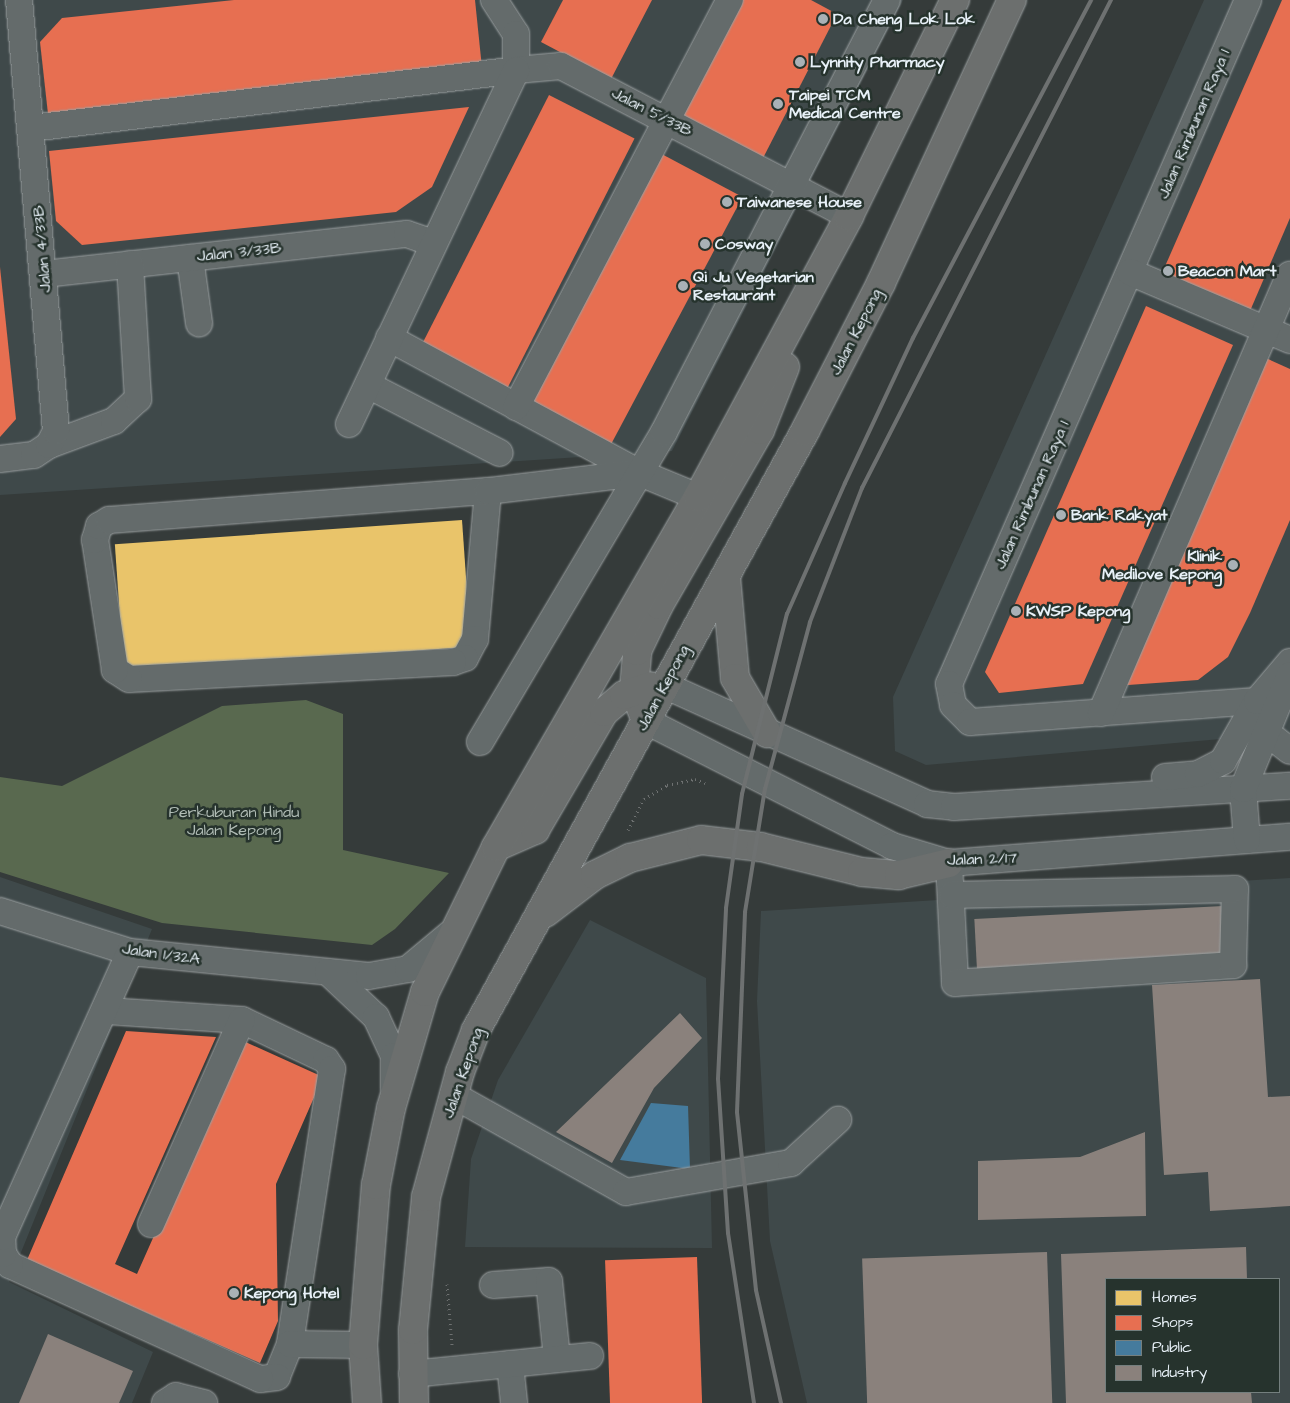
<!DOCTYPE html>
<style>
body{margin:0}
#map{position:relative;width:1290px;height:1403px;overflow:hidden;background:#353b3a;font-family:"Architects Daughter",sans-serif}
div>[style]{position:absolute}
.built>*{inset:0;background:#3f494a}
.green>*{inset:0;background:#59694f}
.homes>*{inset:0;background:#e9c46a;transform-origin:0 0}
.shops>*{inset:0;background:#e76f51;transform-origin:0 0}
.public>*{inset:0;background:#457b9d}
.industry>*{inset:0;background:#8a817c;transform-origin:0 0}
.path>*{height:3px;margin-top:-1.5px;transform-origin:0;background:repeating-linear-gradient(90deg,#6e7171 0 1px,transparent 0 5px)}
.roads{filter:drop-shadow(0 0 1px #9a9fa0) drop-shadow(0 0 1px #9a9fa0)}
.minor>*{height:26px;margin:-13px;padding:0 13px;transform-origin:13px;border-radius:13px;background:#646b6b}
.major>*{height:28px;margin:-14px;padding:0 14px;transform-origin:14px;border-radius:14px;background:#6c6f6e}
.rail>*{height:4px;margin:-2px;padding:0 2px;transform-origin:2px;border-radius:2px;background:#6e7171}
.dots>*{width:14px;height:14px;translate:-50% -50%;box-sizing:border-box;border:2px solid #26332d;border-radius:50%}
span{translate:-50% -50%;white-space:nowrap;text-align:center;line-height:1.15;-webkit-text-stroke:5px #26332d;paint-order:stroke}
.poi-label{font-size:16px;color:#e8f1f8;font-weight:700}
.left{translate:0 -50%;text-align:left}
.right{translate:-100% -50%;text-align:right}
.street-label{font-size:16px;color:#e8f1f8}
.park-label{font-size:16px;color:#b1bdb6}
.legend{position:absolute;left:1105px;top:1278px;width:175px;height:115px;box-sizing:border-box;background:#26332d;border:1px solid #747f7e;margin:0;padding:6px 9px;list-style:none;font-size:15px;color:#e8f1f8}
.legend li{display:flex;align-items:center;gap:10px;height:25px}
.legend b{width:25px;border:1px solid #747f7e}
</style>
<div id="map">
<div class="built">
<div style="clip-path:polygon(0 0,903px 0,672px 451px,0 495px)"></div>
<div style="clip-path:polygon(1204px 0,1290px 0,1290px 733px,926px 765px,895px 751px,893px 697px)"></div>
<div style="clip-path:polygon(0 877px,152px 929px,9px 1282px,153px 1352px,132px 1403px,0 1403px)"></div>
<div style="clip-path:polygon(evenodd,1290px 878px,1290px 1403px,807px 1403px,770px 1241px,757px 1001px,761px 911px,1290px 878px,1106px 1279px,1279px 1279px,1279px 1392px,1106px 1392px,1106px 1279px)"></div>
<div style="clip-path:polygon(590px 920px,706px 978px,712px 1248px,465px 1247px,471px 1159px,498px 1080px)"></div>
</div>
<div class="green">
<div style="clip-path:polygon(306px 700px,343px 714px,343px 850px,449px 873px,395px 929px,372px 945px,162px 923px,0 872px,0 777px,62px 786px,222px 706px)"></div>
</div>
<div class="homes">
<div style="left:462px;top:520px;width:127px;height:348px;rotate:86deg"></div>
</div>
<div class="shops">
<div style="clip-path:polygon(234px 0,475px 0,482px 68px,48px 114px,40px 42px,62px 18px)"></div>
<div style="clip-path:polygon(563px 0,652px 0,611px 79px,541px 42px)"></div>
<div style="clip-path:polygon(736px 0,811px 0,837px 14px,761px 162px,676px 116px)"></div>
<div style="clip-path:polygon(1282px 0,1290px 0,1290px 218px,1247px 318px,1159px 280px)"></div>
<div style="left:549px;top:95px;width:96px;height:286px;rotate:27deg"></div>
<div style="clip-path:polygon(469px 107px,432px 187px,396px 212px,82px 245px,56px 221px,49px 151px)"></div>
<div style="left:656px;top:151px;width:98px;height:286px;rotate:28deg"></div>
<div style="clip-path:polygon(0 267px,16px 419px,0 437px)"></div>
<div style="clip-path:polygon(1146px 306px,1233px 345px,1083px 684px,999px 693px,985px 672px)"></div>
<div style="clip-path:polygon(1259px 355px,1290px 369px,1290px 520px,1250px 613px,1228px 657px,1198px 680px,1114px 686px)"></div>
<div style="clip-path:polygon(126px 1031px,216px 1037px,115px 1264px,137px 1274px,241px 1040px,323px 1077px,276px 1184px,278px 1321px,260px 1363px,27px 1260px)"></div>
<div style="left:697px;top:1257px;width:146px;height:92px;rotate:88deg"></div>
</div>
<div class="public">
<div style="clip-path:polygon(651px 1103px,688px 1106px,690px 1169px,620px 1160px)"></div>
</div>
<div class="industry">
<div style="left:1223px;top:906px;width:53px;height:249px;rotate:87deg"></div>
<div style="clip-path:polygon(1260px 979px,1268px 1097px,1290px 1096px,1290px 1206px,1210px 1211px,1208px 1172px,1164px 1175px,1152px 985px)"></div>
<div style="clip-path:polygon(680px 1013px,702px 1038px,654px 1088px,612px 1163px,556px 1132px)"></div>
<div style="clip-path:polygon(1145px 1132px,1146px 1216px,978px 1220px,978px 1161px,1080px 1157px)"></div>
<div style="clip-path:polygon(1246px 1247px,1247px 1279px,1106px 1279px,1106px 1392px,1251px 1392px,1252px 1403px,1066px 1403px,1061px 1254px)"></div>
<div style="left:1047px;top:1252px;width:151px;height:185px;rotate:88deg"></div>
<div style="clip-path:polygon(48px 1334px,133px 1371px,119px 1403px,19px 1403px)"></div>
</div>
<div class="path">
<div style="left:628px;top:830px;width:35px;rotate:-63deg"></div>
<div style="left:644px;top:799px;width:27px;rotate:-31deg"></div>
<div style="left:667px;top:785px;width:29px;rotate:-12deg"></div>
<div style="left:695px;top:779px;width:11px;rotate:22deg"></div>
<div style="left:447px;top:1284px;width:61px;rotate:85.3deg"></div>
</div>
<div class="roads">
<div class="minor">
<div style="left:494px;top:0;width:40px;rotate:57.1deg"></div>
<div style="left:516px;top:34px;width:36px;rotate:90deg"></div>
<div style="left:516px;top:70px;width:45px;rotate:-5.1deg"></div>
<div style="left:561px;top:66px;width:325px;rotate:27.5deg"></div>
<div style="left:1248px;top:0;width:746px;rotate:113.61deg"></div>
<div style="left:949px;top:684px;width:21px;rotate:79deg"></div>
<div style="left:953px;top:705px;width:24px;rotate:45deg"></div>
<div style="left:970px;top:722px;width:288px;rotate:-4.2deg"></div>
<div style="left:31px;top:128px;width:488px;rotate:-6.8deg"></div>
<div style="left:190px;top:258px;width:66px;rotate:82.1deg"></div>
<div style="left:1130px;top:272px;width:174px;rotate:23deg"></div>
<div style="left:44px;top:274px;width:365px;rotate:-6.3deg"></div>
<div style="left:407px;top:234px;width:28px;rotate:19deg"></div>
<div style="left:389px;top:338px;width:285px;rotate:28.3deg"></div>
<div style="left:640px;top:473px;width:63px;rotate:22.5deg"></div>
<div style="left:368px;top:385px;width:148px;rotate:27.3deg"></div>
<div style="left:516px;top:407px;width:460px;rotate:-62.3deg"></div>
<div style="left:349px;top:424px;width:391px;rotate:-64.7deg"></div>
<div style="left:49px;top:445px;width:69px;rotate:-20.3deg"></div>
<div style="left:114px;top:421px;width:33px;rotate:-43deg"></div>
<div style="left:138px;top:399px;width:135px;rotate:-93.4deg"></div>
<div style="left:0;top:459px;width:34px;rotate:-7deg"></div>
<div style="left:34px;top:455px;width:18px;rotate:-34deg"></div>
<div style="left:49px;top:445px;width:16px;rotate:-63deg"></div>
<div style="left:56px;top:431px;width:433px;rotate:-94.9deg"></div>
<div style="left:488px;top:491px;width:149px;rotate:95deg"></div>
<div style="left:475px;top:639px;width:21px;rotate:118deg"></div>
<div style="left:465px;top:658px;width:13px;rotate:162deg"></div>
<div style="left:453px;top:662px;width:324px;rotate:177deg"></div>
<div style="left:129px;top:679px;width:17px;rotate:-147deg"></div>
<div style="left:115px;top:670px;width:132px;rotate:-98.7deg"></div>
<div style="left:95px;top:540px;width:15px;rotate:-74deg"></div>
<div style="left:99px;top:526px;width:12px;rotate:-31deg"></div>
<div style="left:109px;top:520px;width:380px;rotate:-4.4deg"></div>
<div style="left:488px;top:491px;width:153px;rotate:-6.8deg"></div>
<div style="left:664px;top:685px;width:289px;rotate:24.3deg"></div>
<div style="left:927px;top:804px;width:27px;rotate:6deg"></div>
<div style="left:954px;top:807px;width:337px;rotate:-3.6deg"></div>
<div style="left:1101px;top:713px;width:477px;rotate:-66.7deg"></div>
<div style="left:646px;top:721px;width:276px;rotate:26.9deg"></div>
<div style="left:892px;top:846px;width:59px;rotate:16.6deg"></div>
<div style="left:949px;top:863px;width:342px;rotate:-4.4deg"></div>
<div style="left:1267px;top:733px;width:29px;rotate:38deg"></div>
<div style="left:480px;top:742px;width:360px;rotate:-59.3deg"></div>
<div style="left:664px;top:432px;width:486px;rotate:-62.7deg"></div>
<div style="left:1165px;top:777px;width:33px;rotate:-5deg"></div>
<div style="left:1198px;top:774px;width:28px;rotate:-27deg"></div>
<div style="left:1223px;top:761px;width:69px;rotate:-60.5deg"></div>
<div style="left:1257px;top:701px;width:51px;rotate:-49.8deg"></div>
<div style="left:1247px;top:840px;width:51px;rotate:-94.5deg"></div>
<div style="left:1243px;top:789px;width:123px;rotate:-67.6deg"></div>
<div style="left:949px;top:863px;width:120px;rotate:87.1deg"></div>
<div style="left:955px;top:983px;width:279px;rotate:-3.7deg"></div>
<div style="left:1233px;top:965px;width:76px;rotate:-88.5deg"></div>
<div style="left:1235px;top:889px;width:283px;rotate:178.8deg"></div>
<div style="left:0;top:911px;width:136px;rotate:17.5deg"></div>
<div style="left:130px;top:952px;width:240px;rotate:5.7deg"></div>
<div style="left:369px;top:976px;width:40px;rotate:-10deg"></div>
<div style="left:408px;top:969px;width:55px;rotate:-39.8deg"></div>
<div style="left:328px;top:972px;width:66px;rotate:43.2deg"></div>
<div style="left:376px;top:1017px;width:43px;rotate:65.2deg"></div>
<div style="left:394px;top:1056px;width:32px;rotate:90deg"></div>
<div style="left:107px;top:1011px;width:135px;rotate:3.8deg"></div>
<div style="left:242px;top:1020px;width:93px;rotate:25.5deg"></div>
<div style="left:326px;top:1060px;width:11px;rotate:56deg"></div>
<div style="left:332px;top:1069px;width:278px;rotate:98.7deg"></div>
<div style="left:290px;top:1344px;width:35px;rotate:112deg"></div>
<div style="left:277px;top:1377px;width:17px;rotate:173deg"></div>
<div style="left:260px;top:1379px;width:275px;rotate:-155.5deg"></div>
<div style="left:10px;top:1265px;width:13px;rotate:-122deg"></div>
<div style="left:3px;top:1254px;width:17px;rotate:-93deg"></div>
<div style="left:2px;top:1237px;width:312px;rotate:-65.8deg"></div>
<div style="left:453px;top:1095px;width:198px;rotate:29.3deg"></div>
<div style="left:626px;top:1192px;width:168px;rotate:-10deg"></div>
<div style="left:791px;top:1163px;width:64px;rotate:-42.5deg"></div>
<div style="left:151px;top:1224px;width:223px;rotate:-66deg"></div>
<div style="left:493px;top:1285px;width:56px;rotate:-4.1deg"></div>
<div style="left:549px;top:1281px;width:78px;rotate:84.1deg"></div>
<div style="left:290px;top:1344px;width:73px;rotate:0.8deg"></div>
<div style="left:510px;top:1364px;width:39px;rotate:84deg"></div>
<div style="left:412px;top:1374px;width:179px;rotate:-5.8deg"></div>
<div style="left:165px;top:1403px;width:13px;rotate:-32deg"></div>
<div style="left:176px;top:1396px;width:29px;rotate:14deg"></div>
</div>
<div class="major">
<div style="left:726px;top:577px;width:101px;rotate:84.9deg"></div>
<div style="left:735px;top:678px;width:64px;rotate:59.8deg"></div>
<div style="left:646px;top:721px;width:34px;rotate:-111deg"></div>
<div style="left:634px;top:689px;width:38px;rotate:-85deg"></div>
<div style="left:637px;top:651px;width:51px;rotate:-64.4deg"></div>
<div style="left:659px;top:605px;width:202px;rotate:-60deg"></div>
<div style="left:760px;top:430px;width:68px;rotate:-68.4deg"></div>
<div style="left:496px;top:847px;width:43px;rotate:-23.6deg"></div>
<div style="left:535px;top:830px;width:137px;rotate:-59.7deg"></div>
<div style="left:604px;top:712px;width:26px;rotate:-40deg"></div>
<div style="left:624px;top:695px;width:28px;rotate:-18deg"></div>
<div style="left:545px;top:913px;width:63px;rotate:-37.2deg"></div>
<div style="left:595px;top:875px;width:39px;rotate:-26deg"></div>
<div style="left:630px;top:858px;width:73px;rotate:-14.2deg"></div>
<div style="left:701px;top:840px;width:60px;rotate:6.7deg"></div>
<div style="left:761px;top:847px;width:104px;rotate:13.9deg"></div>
<div style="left:862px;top:872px;width:37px;rotate:5deg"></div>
<div style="left:899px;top:875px;width:51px;rotate:-13.5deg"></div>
<div style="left:367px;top:1403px;width:58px;rotate:-93.9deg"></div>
<div style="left:363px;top:1345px;width:161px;rotate:-85.4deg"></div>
<div style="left:376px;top:1185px;width:78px;rotate:-79deg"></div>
<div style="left:391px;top:1108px;width:121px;rotate:-73.7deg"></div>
<div style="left:425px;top:992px;width:161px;rotate:-63.9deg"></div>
<div style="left:496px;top:847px;width:404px;rotate:-60deg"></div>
<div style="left:698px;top:497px;width:319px;rotate:-61.7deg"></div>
<div style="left:849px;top:216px;width:241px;rotate:-63.9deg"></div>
<div style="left:414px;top:1403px;width:73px;rotate:-90.8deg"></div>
<div style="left:413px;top:1330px;width:134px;rotate:-84.4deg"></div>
<div style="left:426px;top:1197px;width:130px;rotate:-74.8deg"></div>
<div style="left:460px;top:1072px;width:45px;rotate:-69.1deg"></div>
<div style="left:476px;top:1030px;width:683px;rotate:-61.22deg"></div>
<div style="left:805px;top:431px;width:166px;rotate:-62.8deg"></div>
<div style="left:881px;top:283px;width:312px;rotate:-65.2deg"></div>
</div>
</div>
<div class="rail">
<div style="left:754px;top:1403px;width:172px;rotate:-98.7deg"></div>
<div style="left:728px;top:1233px;width:154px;rotate:-93.7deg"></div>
<div style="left:718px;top:1079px;width:171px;rotate:-87.3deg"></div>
<div style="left:726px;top:908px;width:115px;rotate:-82deg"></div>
<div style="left:742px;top:794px;width:186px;rotate:-76deg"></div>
<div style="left:787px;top:614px;width:143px;rotate:-66.1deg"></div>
<div style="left:845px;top:483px;width:160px;rotate:-64.9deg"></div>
<div style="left:913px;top:338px;width:382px;rotate:-62.2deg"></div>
<div style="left:781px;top:1403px;width:116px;rotate:-102.5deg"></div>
<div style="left:756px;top:1290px;width:179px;rotate:-96.1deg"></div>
<div style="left:737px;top:1112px;width:200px;rotate:-87.7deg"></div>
<div style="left:745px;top:912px;width:125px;rotate:-80.8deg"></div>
<div style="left:765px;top:789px;width:173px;rotate:-74.9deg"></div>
<div style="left:810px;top:622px;width:144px;rotate:-68.8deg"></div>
<div style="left:862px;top:488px;width:548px;rotate:-62.97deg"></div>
</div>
<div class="dots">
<div style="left:823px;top:19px;background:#a9b1b6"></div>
<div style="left:800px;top:62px;background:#a9b1b6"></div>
<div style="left:778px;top:104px;background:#a9b1b6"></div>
<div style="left:727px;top:202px;background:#a9b1b6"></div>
<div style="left:705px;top:244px;background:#a9b1b6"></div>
<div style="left:1168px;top:271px;background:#a9b1b6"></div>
<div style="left:683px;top:286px;background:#a9b1b6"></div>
<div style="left:1061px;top:515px;background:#a9b1b6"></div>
<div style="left:1233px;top:565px;background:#a9b1b6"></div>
<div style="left:1016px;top:611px;background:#a9b1b6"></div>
<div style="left:234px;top:1293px;background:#a9b1b6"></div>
</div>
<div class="poi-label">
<span class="left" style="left:833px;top:19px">Da Cheng Lok Lok</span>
<span class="left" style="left:810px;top:62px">Lynnity Pharmacy</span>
<span class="left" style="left:789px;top:104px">Taipei TCM<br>Medical Centre</span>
<span class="left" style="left:737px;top:202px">Taiwanese House</span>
<span class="left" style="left:715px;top:244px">Cosway</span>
<span class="left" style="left:1178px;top:271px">Beacon Mart</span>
<span class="left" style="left:693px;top:286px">Qi Ju Vegetarian<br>Restaurant</span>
<span class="left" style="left:1071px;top:515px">Bank Rakyat</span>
<span class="right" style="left:1222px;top:565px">Klinik<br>Medilove Kepong</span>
<span class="left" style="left:1026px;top:611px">KWSP Kepong</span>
<span class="left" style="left:244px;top:1293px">Kepong Hotel</span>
</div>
<div class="street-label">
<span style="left:652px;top:112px;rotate:27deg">Jalan 5/33B</span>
<span style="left:1194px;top:124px;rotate:-67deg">Jalan Rimbunan Raya 1</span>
<span style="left:42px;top:249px;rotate:-95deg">Jalan 4/33B</span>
<span style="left:239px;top:252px;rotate:-6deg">Jalan 3/33B</span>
<span style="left:856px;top:332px;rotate:-63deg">Jalan Kepong</span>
<span style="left:1032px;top:495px;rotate:-66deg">Jalan Rimbunan Raya 1</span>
<span style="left:663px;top:688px;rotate:-62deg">Jalan Kepong</span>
<span style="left:982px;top:859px;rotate:-2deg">Jalan 2/17</span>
<span style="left:161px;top:954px;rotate:8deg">Jalan 1/32A</span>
<span style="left:463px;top:1073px;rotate:-71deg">Jalan Kepong</span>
</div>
<div class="park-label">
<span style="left:234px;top:821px">Perkuburan Hindu<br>Jalan Kepong</span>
</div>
<ul class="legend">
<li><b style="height:14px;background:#e9c46a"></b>Homes</li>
<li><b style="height:14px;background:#e76f51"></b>Shops</li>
<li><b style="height:14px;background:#457b9d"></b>Public</li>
<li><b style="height:14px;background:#8a817c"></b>Industry</li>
</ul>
</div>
